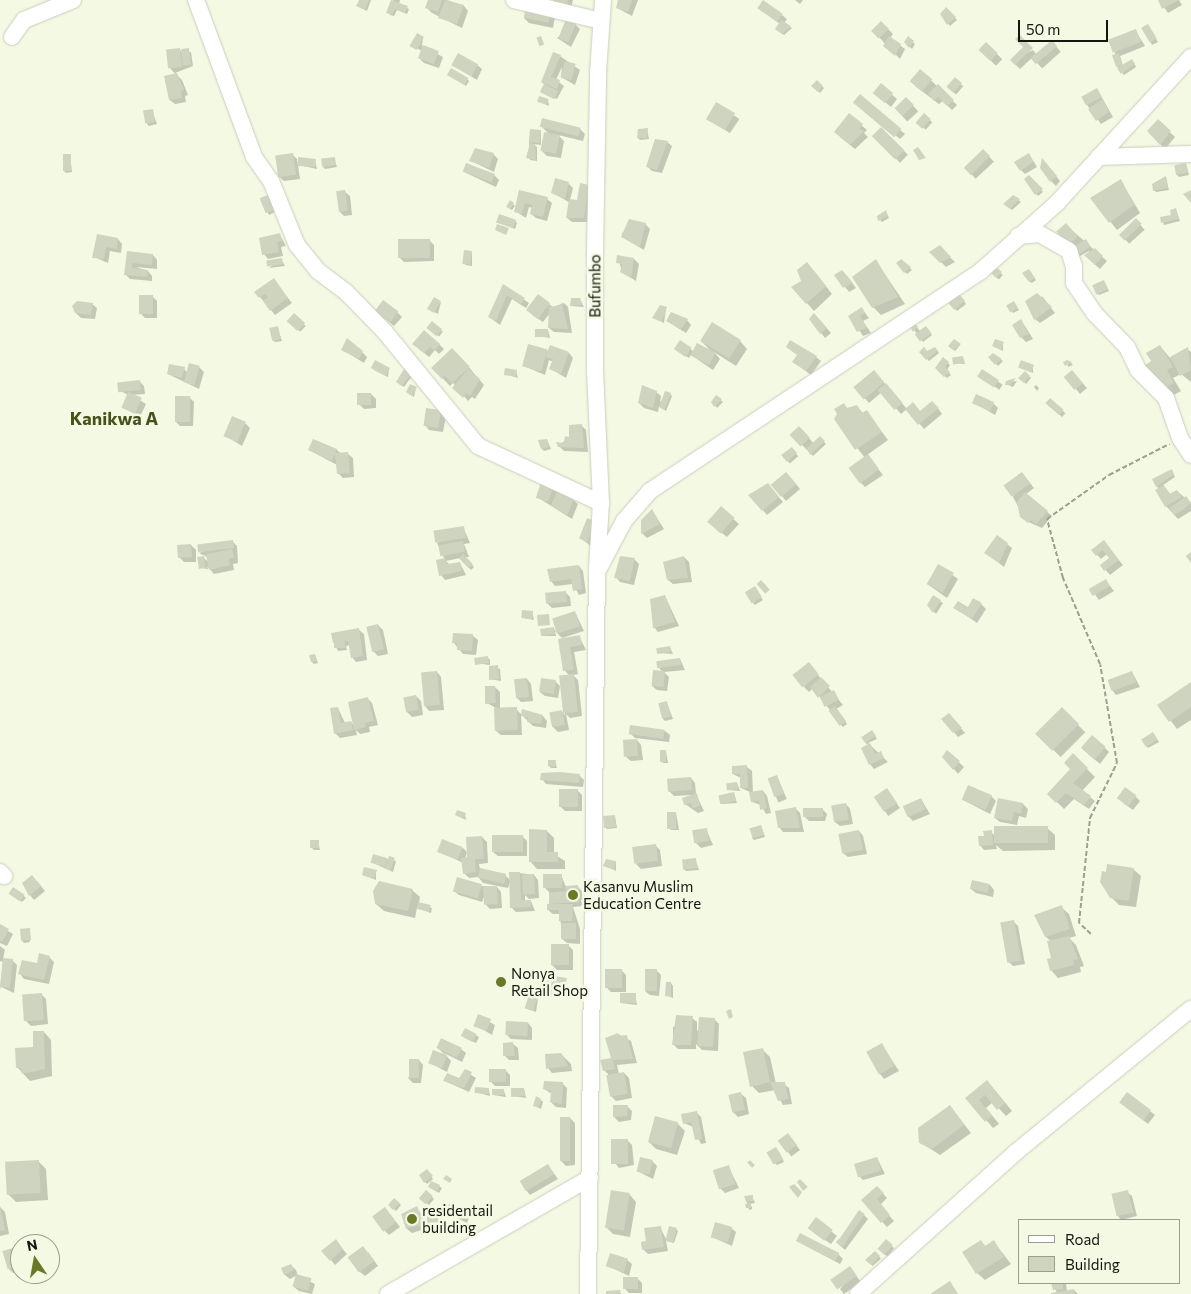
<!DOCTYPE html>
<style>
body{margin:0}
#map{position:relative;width:1191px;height:1294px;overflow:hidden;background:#f4f9e4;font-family:Commissioner,sans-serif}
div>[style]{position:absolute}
.shadow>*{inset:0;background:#0003;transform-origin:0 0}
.building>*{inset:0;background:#cfd4c0;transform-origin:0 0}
.path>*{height:2px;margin-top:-1px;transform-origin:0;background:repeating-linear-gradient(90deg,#9ca090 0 5px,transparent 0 7.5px)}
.roads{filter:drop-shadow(0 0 1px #c9ceba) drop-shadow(0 0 1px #c9ceba)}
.minor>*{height:16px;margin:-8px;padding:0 8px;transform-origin:8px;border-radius:8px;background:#fff}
.dots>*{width:14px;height:14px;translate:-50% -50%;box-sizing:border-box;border:2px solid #f4f9e4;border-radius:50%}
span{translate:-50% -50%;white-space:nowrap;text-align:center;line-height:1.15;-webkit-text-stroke:5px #f4f9e4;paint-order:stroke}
.street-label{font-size:15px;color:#15160f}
.poi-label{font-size:15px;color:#15160f}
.left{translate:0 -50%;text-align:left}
.quarter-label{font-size:18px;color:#47521a;font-weight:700}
.legend{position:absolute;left:1018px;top:1219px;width:162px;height:65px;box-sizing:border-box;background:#f4f9e4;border:1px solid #9b9e8f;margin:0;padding:6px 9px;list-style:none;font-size:15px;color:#15160f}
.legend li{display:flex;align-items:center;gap:10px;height:25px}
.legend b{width:25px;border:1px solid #9b9e8f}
.north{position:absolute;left:10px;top:1234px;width:50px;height:50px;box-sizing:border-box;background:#f4f9e4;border:1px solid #9b9e8f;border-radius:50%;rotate:348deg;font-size:14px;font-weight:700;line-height:20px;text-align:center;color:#15160f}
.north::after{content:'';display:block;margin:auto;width:18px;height:22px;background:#6a7927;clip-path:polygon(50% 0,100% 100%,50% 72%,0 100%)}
.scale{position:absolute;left:1018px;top:20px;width:90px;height:22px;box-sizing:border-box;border:2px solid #15160f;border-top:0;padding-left:6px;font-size:15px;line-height:18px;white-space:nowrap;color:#15160f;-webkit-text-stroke:4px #f4f9e4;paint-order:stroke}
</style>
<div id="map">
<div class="shadow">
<div style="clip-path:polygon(361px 0,371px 0,367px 11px,358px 6px)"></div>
<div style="clip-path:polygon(393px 0,400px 0,399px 4px,409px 9px,407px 14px,397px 10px,394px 16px,390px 15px)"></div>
<div style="clip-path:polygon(429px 0,447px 0,464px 6px,468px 11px,462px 28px,432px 13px,427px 8px)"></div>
<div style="clip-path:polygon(554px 0,573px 0,570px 12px)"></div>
<div style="clip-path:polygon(620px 0,638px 0,632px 16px,617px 8px)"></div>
<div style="clip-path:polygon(795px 0,803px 0,800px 4px)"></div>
<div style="clip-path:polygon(1159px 0,1179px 0,1182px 5px,1168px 13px)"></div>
<div style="clip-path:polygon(527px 7px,555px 17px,553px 28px,529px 23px,524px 18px)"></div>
<div style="clip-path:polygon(759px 8px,782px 15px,787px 19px,784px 23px,792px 28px,784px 35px,778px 31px,780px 24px)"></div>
<div style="clip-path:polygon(946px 9px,957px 20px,950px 26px,942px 15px)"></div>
<div style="clip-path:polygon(881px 22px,893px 34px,890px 38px,905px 49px,900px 59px,873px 31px)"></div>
<div style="clip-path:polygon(575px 24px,580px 29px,571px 47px,557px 38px)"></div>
<div style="clip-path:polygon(1150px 28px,1158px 42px,1152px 45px,1151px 43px)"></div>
<div style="clip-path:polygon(1135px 30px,1145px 46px,1120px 56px,1123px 66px,1134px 63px,1136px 67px,1124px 75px,1117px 66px,1115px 52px)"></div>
<div style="clip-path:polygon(423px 38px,422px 46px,443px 57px,439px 68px,424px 63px,419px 58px,422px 51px,412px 46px)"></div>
<div style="clip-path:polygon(908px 38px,915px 44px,912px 49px,905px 42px)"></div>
<div style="left:1052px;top:42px;width:13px;height:25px;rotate:48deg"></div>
<div style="left:986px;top:43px;width:23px;height:9px;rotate:45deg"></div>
<div style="clip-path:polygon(179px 49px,183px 53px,191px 52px,193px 66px,175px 73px,182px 80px,188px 95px,185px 96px,186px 102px,175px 104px,170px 100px,176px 75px,170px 68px)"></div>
<div style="clip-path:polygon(1033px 50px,1036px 54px,1020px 69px,1011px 60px)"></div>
<div style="clip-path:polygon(560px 56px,580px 70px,575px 85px,561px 77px,562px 67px,556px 80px,564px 86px,557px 99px,542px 91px,545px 85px,542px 82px)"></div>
<div style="clip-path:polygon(453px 65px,477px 65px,482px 69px,477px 80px)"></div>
<div style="clip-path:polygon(920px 70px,957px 105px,952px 110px,943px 101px,939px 104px,915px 86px)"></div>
<div style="clip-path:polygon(451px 76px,467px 79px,469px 81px,466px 86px)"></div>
<div style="left:955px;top:79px;width:11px;height:11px;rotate:41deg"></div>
<div style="clip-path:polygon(817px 82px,824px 88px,820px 93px,813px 86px)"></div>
<div style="clip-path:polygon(881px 85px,897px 99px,891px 107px,879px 97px)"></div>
<div style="clip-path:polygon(1097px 89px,1113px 117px,1101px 124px,1087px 105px)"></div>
<div style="clip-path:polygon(860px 96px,900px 130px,905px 134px,900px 139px,856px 103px)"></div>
<div style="left:906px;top:98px;width:18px;height:15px;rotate:47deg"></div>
<div style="clip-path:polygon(548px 100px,549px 106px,538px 101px)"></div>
<div style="left:717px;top:104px;width:27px;height:17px;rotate:34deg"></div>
<div style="clip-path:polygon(152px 111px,157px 124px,149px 126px,147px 124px)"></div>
<div style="clip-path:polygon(849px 115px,867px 130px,864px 133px,868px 137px,855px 149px,840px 137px)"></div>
<div style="left:924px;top:115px;width:11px;height:10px;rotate:41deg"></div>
<div style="clip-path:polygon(1158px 121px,1175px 137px,1165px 149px,1148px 131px)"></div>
<div style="clip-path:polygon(542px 127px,580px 129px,585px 134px,583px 141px,558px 135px,564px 141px,561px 158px,547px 156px,542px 151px,549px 134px)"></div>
<div style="left:881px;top:128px;width:38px;height:11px;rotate:45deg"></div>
<div style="clip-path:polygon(647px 129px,649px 139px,640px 140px,638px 138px)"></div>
<div style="clip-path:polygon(541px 131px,541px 145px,533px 144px,537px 147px,537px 161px,530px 160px,529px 141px)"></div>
<div style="clip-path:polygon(667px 142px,672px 146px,662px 173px,652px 171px,647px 166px)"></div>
<div style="left:983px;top:150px;width:16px;height:25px;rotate:47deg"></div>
<div style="clip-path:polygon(292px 154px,297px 159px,300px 179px,284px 181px,279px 177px)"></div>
<div style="clip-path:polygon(493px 154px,498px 159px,494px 172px,471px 161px)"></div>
<div style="clip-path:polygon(1029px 154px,1037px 167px,1025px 174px,1021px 170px)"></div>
<div style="clip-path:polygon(70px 155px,72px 172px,66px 173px,64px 171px)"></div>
<div style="clip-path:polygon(334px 158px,337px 167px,325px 169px,323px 167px)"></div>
<div style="clip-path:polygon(315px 160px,317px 169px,299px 165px)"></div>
<div style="clip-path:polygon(1186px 164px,1189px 175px,1179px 177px,1177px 175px)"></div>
<div style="clip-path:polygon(1047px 165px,1060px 181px,1056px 186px,1051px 181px)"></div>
<div style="clip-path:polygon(464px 172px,494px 175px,499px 180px,496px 187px)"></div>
<div style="clip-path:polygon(1029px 176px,1043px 192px,1038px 196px,1026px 179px)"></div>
<div style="clip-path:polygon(1166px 178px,1169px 190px,1156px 192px,1154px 190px)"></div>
<div style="clip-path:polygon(1121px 181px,1140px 213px,1117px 230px,1092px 199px)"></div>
<div style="clip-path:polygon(569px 184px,573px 188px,570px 200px,578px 201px,589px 186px,588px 222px,572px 222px,567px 218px,570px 203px,552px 192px)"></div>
<div style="clip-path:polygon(345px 192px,350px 196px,352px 215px,344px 216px,339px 211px)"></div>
<div style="clip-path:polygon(520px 192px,547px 199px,552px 203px,547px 221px,536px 218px,531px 214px,532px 208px,529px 207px,526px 218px,515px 211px)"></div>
<div style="clip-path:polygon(1013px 196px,1021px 202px,1012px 210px,1006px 205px)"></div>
<div style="clip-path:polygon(261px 199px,270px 199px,275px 212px,269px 215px)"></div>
<div style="clip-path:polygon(513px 204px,515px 206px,512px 210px,510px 209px)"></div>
<div style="clip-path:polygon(1176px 210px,1180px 221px,1164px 225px,1162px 218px,1173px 216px)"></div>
<div style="clip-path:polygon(886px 212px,889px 218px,882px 222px,880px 220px)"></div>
<div style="left:1136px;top:220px;width:13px;height:21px;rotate:48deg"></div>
<div style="clip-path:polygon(497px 221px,515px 221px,517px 223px,515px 229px)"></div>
<div style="clip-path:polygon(645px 224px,650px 229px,644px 250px,622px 237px,622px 233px)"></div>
<div style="clip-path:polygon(1066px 225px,1107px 261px,1100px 269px,1090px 260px,1089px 251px,1080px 256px,1058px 232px)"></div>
<div style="clip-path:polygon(280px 235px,286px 246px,281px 247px,283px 256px,268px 259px,264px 254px)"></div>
<div style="clip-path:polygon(98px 236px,118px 239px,122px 244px,121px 253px,110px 251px,108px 263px,94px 257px)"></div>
<div style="clip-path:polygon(429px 240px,434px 245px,434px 261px,404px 262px,399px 257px)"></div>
<div style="clip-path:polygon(939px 247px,955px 262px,946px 267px,931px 252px)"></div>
<div style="clip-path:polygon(128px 252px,153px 255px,157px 260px,157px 269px,136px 267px,148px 271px,152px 276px,152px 281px,130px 279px,126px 275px)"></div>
<div style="clip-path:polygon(472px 252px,472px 266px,466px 265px,464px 263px)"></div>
<div style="clip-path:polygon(618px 257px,634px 259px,639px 264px,636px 281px,622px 272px)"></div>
<div style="clip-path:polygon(281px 259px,285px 266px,269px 268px)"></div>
<div style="clip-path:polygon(901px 260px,912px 270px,907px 274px,897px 263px)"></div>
<div style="clip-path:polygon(876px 261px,905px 304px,881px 315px,873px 307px)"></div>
<div style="left:996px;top:269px;width:9px;height:6px;rotate:41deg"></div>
<div style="clip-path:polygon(814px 271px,832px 294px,814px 311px,807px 303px,803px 282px)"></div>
<div style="clip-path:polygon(1031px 273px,1036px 280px,1032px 283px,1030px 282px)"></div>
<div style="clip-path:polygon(836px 275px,847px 276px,856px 288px,849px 292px)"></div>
<div style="clip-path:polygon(1104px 281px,1109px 291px,1099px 295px,1097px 293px)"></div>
<div style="clip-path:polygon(276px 283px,292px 303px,275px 315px,256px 292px)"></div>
<div style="clip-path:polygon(504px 286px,529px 303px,526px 308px,512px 299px,500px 325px,489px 317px)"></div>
<div style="clip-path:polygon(152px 296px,157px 301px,157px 318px,145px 318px,140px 313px)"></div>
<div style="clip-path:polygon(1042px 296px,1055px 313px,1040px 323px,1035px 319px)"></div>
<div style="clip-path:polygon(961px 297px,966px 304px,957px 311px,955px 309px)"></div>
<div style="clip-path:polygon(580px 299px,584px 307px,571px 306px)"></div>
<div style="clip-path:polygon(441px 302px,438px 314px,430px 310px)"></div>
<div style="clip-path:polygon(564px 303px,568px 307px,572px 333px,554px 332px,549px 328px,550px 313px,543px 322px,532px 315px,549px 304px,553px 307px)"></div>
<div style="clip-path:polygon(92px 304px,97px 308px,95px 319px,81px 318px,76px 313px)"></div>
<div style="clip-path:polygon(1015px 304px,1019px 310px,1013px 313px,1008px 305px)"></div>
<div style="clip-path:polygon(666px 309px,664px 323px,656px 319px)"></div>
<div style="clip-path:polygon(862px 309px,869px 318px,863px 321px,871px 333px,863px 336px,850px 316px)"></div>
<div style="clip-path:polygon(397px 312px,402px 317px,394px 326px,381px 316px)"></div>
<div style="left:294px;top:315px;width:16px;height:8px;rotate:43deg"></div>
<div style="clip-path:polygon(810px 319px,819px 319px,831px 333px,825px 338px)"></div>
<div style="clip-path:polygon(687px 320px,691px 325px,686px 333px,667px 321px)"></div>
<div style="clip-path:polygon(1021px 321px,1025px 326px,1033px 339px,1026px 342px,1021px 337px)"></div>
<div style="left:432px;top:323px;width:14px;height:6px;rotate:39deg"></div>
<div style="clip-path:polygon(915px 325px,921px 332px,928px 329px,932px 335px,923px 342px,912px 327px)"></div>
<div style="clip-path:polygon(277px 327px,282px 341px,275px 342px,273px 340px)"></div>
<div style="clip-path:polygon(548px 330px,550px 338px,537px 336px)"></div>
<div style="clip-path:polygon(701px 341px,740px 341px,747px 349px,736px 366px,714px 352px,720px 359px,713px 370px,691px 355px,689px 358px,678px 351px,681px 342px,693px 351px,712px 352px)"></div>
<div style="clip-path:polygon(1003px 343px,1003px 351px,994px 346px)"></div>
<div style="clip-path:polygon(439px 344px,444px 349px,439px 354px,435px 350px,429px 357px,419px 349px)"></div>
<div style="clip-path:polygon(960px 345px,955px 351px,949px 346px)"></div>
<div style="clip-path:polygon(1160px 346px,1170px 358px,1187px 349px,1191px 352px,1191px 382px,1181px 374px,1173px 378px,1181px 391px,1172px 396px,1152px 377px,1153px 362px)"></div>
<div style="clip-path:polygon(343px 350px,362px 352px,367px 357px,364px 363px)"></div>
<div style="clip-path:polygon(937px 350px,939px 353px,929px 361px,921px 352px)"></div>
<div style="clip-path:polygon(546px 351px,569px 353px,573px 358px,566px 378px,551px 369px,553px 362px,549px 360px,545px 375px,524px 366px)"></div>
<div style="clip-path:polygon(994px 355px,1003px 361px,998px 366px,990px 357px)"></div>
<div style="clip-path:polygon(798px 356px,816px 357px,821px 361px,811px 375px,799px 366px)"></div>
<div style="clip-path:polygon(460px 357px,484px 385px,475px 399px,472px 397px,468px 401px,453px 383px,450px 386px,433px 368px)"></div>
<div style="clip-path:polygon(963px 357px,965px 364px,954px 363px)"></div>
<div style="clip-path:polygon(944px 359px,950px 365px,947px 370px,951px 375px,947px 378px,937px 368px)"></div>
<div style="clip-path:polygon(1067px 361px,1071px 363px,1073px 365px,1068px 367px)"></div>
<div style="clip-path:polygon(1033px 366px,1033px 373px,1020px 367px)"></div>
<div style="clip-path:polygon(199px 367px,204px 372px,199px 389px,168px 374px,184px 369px,188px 373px)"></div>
<div style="clip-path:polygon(389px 369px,388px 377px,374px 370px)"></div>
<div style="clip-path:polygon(404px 371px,412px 376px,404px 387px,399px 384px)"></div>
<div style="clip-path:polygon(516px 371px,518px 378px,506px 374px)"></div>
<div style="left:983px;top:371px;width:24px;height:6px;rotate:35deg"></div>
<div style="clip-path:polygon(1025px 373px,1031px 378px,1026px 384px,1020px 378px)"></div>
<div style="clip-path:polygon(879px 377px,907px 409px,921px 412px,937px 407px,942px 414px,924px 429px,907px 409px,901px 414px,882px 392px,869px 403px,855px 387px)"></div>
<div style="clip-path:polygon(1077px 377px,1087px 388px,1080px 394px,1076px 389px)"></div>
<div style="clip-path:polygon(1017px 381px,1013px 387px,1006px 384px,1007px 382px)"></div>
<div style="clip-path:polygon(140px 382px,144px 386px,145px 394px,131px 395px,146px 404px,140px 417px,122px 407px,128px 395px,119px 390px)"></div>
<div style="clip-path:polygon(1036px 385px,1039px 388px,1037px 391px,1034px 387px)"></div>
<div style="clip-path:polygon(416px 388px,414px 397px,409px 394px)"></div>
<div style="clip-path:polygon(656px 392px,661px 396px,660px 402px,670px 394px,672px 396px,666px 411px,659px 406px,658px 412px,644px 408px,639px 403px)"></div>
<div style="clip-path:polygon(371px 394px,376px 399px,376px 408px,364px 409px,359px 404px)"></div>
<div style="clip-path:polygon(189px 397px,194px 402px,193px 426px,180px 426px,175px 421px)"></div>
<div style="clip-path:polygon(717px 397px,723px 402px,717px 408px,712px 402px)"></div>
<div style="left:1050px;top:399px;width:21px;height:5px;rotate:43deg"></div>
<div style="clip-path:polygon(973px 402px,993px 403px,998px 408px,995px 415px)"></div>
<div style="clip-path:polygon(844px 405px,848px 409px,857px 407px,864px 414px,867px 412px,888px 440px,867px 455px,883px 475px,865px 487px,861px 483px,865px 458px,835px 419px)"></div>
<div style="clip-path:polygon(441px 411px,446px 416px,443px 432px,429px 430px,425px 425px)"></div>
<div style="clip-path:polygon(245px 423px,250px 428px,242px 446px,224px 435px)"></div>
<div style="clip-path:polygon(581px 425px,586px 430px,588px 452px,564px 451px,559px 446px)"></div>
<div style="clip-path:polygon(804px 432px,814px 444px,820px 438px,826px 444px,813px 456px,791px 434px)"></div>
<div style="clip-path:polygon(547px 440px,551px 449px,544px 451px,542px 449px)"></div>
<div style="left:791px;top:448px;width:11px;height:11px;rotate:49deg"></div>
<div style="clip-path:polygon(309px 450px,337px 450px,341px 454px,348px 454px,353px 458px,354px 477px,343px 478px,338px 473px,337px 465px)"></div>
<div style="clip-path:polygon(1022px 473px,1034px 488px,1026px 494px,1052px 516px,1042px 528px,1026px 521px,1013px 497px)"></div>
<div style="clip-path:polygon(1173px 473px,1175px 477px,1163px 485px,1171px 495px,1177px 491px,1191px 503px,1191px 511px,1178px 519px,1166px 506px,1157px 486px)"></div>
<div style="clip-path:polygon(791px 478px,800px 489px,786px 501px,782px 496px)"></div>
<div style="clip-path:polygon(554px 484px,578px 504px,572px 519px,537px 497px)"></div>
<div style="clip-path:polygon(767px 484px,783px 502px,767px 515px,750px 495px)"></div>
<div style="clip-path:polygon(721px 508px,739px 524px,727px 537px,713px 526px)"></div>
<div style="clip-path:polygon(652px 510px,664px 529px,647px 538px,642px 533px)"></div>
<div style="clip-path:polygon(595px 522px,591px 546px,580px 538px)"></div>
<div style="clip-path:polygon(463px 527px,470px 543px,464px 544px,469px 557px,465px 557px,474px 567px,471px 570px,460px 558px,446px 561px,450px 565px,460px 563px,466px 575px,445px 580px,441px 575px,445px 560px,437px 543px)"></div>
<div style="clip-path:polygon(232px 541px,237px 546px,238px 563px,233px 564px,234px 570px,214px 574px,207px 566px,208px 569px,201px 568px,204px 558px,208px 562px,207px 557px,199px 553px)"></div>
<div style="clip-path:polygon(1007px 544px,1012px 548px,1004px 567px,986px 553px)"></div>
<div style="clip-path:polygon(191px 545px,196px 550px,196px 562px,184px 562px,179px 557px)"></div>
<div style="clip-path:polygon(1108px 547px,1123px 565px,1110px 575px,1102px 566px,1111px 558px,1107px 554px,1101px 559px,1093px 550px)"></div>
<div style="clip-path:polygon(684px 557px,689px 562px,692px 582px,673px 584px,668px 580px)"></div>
<div style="clip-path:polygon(634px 559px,639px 564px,634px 585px,620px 582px,616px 577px)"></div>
<div style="clip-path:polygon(939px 565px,958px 579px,947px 598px,927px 584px)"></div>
<div style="clip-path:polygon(579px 566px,583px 571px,586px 593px,579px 595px,573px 584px,555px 586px,551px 581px)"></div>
<div style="clip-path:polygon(1106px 581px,1114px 591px,1099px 600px,1091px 589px)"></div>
<div style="clip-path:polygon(756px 590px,763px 600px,755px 605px,753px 603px)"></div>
<div style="clip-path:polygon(565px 592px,570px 597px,571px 606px,552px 608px,547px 603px)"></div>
<div style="clip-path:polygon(665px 596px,679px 626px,658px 632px,654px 627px)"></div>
<div style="clip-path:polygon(933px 597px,943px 603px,936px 614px,928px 605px)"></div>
<div style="clip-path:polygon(981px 604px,986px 609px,977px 623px,955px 608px,969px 608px)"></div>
<div style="clip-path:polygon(532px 612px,534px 620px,523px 618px)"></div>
<div style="clip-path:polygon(575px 612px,584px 631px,562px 638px,555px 631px,556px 636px,542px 636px,553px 628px,558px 633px)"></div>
<div style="clip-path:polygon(378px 625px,383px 630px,388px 654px,378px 656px,373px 651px)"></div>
<div style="clip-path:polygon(359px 630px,364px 634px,367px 660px,356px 662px,352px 657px,350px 645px,346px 646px,347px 650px,338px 651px,334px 643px)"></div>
<div style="clip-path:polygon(473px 636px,478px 640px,476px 655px,463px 654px,453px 642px)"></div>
<div style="clip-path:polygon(579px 636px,586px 650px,574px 652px,578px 674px,573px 675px,578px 680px,582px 716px,570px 718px,566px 714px,569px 730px,558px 732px,553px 727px,561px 711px,565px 715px,561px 677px,570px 676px,565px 671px,559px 640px)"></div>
<div style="clip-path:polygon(670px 647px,673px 654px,658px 653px)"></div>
<div style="clip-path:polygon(315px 655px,318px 663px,314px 664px,312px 662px)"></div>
<div style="clip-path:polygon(488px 658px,490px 660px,490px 667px,500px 669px,501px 681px,490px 679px,490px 665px,475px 663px)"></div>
<div style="clip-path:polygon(680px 659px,685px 670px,664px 672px,669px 677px,667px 691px,657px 690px,652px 686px,663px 672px,659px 668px)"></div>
<div style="clip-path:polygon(813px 669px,843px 705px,836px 709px,847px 724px,843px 727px,813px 688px,809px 692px,804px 687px)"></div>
<div style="clip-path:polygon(437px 672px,441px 677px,444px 710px,429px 711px,425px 706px)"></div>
<div style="clip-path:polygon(1132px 672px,1140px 687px,1116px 695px,1112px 690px)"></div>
<div style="clip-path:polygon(527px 679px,531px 684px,533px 701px,521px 702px,516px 697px)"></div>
<div style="clip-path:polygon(555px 681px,560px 686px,558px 698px,545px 696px,540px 692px)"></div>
<div style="clip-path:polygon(1191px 684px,1191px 720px,1177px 729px,1159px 705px)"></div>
<div style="clip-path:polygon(495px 687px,500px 692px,500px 709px,516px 709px,522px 715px,543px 716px,547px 721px,546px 728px,533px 726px,521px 714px,522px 735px,501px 735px,496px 731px,496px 708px,487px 703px)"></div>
<div style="clip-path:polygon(416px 696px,421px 701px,423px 715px,412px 717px,407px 712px)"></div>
<div style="clip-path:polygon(367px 698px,372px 703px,378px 725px,369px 727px,370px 732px,360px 734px,356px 730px,357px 735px,340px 738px,335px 733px,338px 708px,345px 723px,351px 722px,355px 727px)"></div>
<div style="clip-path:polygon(667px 703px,673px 719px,665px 721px,663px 719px)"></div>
<div style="left:1062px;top:709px;width:33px;height:35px;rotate:45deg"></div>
<div style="clip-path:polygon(953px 719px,965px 733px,958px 737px,954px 732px)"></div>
<div style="clip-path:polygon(665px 731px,670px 735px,669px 742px,635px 738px,630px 733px)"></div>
<div style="clip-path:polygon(874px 734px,877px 739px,868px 743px,888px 762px,874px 769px,870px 764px,868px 745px,865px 742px)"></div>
<div style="clip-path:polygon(1154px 735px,1159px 742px,1148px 748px,1142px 739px)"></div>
<div style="clip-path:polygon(637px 740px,641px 745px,643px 760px,631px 761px,626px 757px)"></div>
<div style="clip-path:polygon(1105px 748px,1109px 752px,1100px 764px,1087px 753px)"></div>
<div style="clip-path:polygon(666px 751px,668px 763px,663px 763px,661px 761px)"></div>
<div style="clip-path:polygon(948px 752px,964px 767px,958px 774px,944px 757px)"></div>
<div style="clip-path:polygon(1073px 755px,1095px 777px,1082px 791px,1095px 801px,1089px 809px,1074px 799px,1064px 809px,1049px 794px,1072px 769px)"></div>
<div style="clip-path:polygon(555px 761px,557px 768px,551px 768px,549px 766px)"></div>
<div style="clip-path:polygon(747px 767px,752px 771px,753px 793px,763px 791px,767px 796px,771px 813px,766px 814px,761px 805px,752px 802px,750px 792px,741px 788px,741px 778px,733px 774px)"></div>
<div style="clip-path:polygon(579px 775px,584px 780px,583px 787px,546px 784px,542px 779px)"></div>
<div style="left:777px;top:776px;width:25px;height:9px;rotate:67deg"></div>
<div style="clip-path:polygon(691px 778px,695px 783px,696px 794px,704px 811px,698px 813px,685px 804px,693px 795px,674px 796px,669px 791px)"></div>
<div style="clip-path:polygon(737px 783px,740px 791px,728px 790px)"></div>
<div style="left:887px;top:789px;width:23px;height:14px;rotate:56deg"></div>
<div style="clip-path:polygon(577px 790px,582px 795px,582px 811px,565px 811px,560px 806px)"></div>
<div style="clip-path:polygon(734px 793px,737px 803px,721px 804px)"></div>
<div style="clip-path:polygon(991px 796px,996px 801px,990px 814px,963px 800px)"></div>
<div style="clip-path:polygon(1135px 796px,1140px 801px,1133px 810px,1123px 803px)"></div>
<div style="clip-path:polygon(921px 799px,930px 814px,913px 821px,908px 816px)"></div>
<div style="clip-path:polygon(999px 800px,1023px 804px,1028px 809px,1026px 818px,1019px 816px,1017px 825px,1000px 822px,995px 818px)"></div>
<div style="clip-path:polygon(846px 804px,850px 809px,853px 824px,840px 826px,835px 822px)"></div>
<div style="clip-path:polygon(795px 808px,800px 813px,804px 832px,783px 832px,779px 827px)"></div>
<div style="clip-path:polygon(804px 809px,823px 810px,827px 814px,825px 821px,809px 821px,804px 816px)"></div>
<div style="clip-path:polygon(676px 813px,679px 830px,671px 830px,669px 828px)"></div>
<div style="clip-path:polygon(465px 814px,466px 820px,456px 815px)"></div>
<div style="clip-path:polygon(615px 817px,617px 828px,607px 829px,605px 827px)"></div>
<div style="clip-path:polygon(761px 826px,765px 837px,754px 840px,752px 838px)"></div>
<div style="clip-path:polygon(1047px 828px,1055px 835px,1055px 850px,1003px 851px,996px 845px,997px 849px,984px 850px,980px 845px,991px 832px,995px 836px)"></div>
<div style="clip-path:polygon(706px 829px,713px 845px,701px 848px,696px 843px)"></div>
<div style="clip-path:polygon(547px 831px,554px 838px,554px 854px,565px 861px,565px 869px,537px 869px,530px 861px)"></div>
<div style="clip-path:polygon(859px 831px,863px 836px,867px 854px,848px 857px,843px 853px)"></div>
<div style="clip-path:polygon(522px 836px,527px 841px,527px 856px,498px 856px,493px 852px)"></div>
<div style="clip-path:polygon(482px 837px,487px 842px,488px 863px,479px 864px,480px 869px,505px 875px,510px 880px,519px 873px,534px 875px,538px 880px,539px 898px,529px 899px,525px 895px,525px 901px,531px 901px,535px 911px,516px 912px,511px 907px,510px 882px,508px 888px,483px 883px,478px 877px,469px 878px,464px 873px,463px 863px,439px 851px,463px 848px,467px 852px,465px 859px,468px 858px)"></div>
<div style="clip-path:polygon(318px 841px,320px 850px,314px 850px,312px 848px)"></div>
<div style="clip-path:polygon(655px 845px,660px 850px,662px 866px,641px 869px,636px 864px)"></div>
<div style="clip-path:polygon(386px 859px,396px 861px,393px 872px,371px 862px)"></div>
<div style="clip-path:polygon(695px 859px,699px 870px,686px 871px,684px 869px)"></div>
<div style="clip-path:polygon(616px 862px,616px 871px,605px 865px)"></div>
<div style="clip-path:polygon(1133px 869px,1141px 876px,1136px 907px,1119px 905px,1111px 897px)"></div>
<div style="clip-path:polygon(376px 872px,376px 880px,363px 875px)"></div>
<div style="clip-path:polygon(561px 875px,566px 887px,577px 886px,582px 891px,583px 906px,573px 907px,580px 929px,580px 944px,567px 943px,562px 939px,560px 914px,553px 914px,548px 910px,550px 893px,545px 888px)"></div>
<div style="clip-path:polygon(37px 881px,45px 891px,34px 900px,30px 895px)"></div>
<div style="clip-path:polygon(990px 885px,994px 890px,993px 897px,976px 893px,971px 889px)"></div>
<div style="clip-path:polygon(481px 886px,497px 887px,501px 892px,502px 908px,490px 909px,486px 905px,485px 894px,482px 902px,459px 895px,454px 891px)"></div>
<div style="clip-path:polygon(412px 890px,420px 897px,419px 903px,432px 908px,431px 913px,417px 908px,415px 918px,384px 911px,376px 904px)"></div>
<div style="clip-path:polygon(12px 895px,24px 896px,26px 898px,22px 902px)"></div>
<div style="clip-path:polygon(1061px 907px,1069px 914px,1076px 936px,1069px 938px,1076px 945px,1084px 966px,1080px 967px,1081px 972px,1058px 978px,1051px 970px,1051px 941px,1046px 937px)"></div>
<div style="clip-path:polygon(1014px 922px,1018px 926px,1025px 964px,1013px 966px,1008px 961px)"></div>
<div style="clip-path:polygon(0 926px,13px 934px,7px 946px,0 943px)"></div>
<div style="clip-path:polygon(29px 929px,30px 942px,24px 943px,22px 941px)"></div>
<div style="clip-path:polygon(568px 945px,573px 950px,573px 970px,557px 970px,552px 965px)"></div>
<div style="clip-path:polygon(0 946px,5px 950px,3px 959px,12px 960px,17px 965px,14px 993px,1px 987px,0 990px,3px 962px,0 961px)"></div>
<div style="clip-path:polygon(49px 957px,54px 962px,49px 984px,24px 979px,20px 974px)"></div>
<div style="clip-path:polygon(621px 970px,626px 975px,626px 992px,611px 992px,606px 987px)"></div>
<div style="clip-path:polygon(657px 971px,661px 975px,659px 996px,650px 995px,645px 991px)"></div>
<div style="clip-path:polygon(566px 979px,567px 987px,554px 985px,558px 989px,555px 998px,544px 993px,552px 986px,549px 982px)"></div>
<div style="clip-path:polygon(671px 983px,673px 986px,673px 998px,666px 995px)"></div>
<div style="clip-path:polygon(41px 994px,46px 999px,48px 1024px,31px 1026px,26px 1021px)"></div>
<div style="clip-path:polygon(635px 994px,637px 1005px,621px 1003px)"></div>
<div style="clip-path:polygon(538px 999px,536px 1012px,525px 1008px)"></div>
<div style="clip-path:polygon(479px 1016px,495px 1025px,492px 1035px,475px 1025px)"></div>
<div style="clip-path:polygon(692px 1018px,697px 1022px,697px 1031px,714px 1019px,719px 1024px,718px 1051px,702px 1050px,696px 1044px,696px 1049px,678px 1049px,673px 1044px,673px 1027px)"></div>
<div style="clip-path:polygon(528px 1023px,532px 1028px,532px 1040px,511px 1039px,506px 1034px)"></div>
<div style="clip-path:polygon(466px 1030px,479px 1037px,476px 1043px,465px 1038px)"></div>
<div style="clip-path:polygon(44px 1032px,51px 1040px,52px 1076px,30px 1081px,17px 1067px,35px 1048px)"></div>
<div style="clip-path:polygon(618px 1034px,631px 1041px,637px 1063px,617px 1065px,619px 1074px,624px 1073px,629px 1078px,632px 1098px,616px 1101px,611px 1096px,608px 1074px,604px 1070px,612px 1059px)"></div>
<div style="clip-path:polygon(513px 1044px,518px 1048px,519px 1060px,509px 1060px,504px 1055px)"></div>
<div style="clip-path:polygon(882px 1045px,899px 1071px,884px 1079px,880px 1074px)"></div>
<div style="clip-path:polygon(438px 1048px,461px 1049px,466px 1053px,462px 1062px,444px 1053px,451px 1061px,447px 1072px,430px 1063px,446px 1056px)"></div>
<div style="clip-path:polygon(763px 1050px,770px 1057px,776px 1084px,784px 1084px,789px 1088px,792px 1104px,783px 1105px,775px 1090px,759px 1093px,752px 1086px)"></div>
<div style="clip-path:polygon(561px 1054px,571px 1064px,572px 1071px,552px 1073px,548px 1068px)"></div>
<div style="clip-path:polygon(419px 1060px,423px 1065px,421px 1083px,413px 1083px,408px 1078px)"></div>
<div style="clip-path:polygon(505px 1070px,510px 1075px,510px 1086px,495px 1086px,490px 1081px)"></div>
<div style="clip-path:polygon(465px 1071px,476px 1078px,469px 1092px,445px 1081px,460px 1080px)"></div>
<div style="clip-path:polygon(562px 1083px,567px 1088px,566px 1108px,556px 1107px,551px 1102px,552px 1094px,544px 1089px)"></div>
<div style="clip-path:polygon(524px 1089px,526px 1098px,512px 1096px)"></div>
<div style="clip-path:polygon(994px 1089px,1012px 1111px,1006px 1116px,993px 1102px,986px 1108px,999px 1124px,993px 1128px,967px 1098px)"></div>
<div style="clip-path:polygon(489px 1090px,490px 1096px,475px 1092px)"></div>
<div style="clip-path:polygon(504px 1091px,506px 1097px,493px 1095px)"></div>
<div style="clip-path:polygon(741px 1094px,746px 1098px,749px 1114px,738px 1117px,733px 1112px)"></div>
<div style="clip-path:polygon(541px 1100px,543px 1102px,541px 1109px,535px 1106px)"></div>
<div style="clip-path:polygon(1120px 1102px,1150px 1111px,1155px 1115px,1148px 1124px)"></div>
<div style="clip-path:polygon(627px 1106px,632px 1111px,631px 1120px,619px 1122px,614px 1117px)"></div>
<div style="clip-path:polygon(950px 1106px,971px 1133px,940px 1155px,921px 1143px)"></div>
<div style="clip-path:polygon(696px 1112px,701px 1117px,706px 1143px,701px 1144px,693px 1127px,684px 1123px)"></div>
<div style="clip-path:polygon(570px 1118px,575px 1123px,575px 1165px,566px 1166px,561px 1161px)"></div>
<div style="clip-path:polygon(677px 1123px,685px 1131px,677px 1155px,656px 1149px,649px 1142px)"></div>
<div style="left:788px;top:1134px;width:20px;height:11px;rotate:53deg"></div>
<div style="clip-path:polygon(627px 1140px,632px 1145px,634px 1165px,619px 1168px,615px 1163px)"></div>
<div style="clip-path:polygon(778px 1150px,784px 1162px,777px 1165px,775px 1163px)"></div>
<div style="clip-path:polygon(877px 1158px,885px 1174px,863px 1180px,858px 1175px)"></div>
<div style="clip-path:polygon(652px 1161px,657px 1166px,653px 1179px,637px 1171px)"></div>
<div style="clip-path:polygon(39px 1162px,46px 1169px,48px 1200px,16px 1202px,8px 1194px)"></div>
<div style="clip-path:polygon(548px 1165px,558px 1179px,530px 1195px,526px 1190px)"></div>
<div style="clip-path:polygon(728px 1166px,739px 1188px,725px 1193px,720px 1188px)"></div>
<div style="clip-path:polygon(427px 1171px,433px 1179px,427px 1184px,420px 1176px)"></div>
<div style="clip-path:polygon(432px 1182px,442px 1188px,439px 1193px,430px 1187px)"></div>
<div style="clip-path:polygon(877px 1187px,887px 1198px,880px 1205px,894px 1221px,887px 1227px,863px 1200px)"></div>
<div style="clip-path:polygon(426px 1191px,434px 1199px,429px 1205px,420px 1198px)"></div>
<div style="clip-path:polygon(1127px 1192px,1132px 1196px,1137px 1216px,1121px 1220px,1117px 1215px)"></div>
<div style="clip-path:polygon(629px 1194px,636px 1202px,630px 1237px,613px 1234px,605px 1226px)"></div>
<div style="clip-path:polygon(752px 1196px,755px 1203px,749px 1204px,752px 1207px,752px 1209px,749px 1210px,747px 1202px)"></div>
<div style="clip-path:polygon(394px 1199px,401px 1205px,396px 1211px,390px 1205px)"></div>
<div style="clip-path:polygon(0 1207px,5px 1212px,9px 1234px,0 1236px)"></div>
<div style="clip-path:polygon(417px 1207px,428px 1228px,412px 1233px,407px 1229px)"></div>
<div style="clip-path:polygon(465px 1211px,470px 1215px,467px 1223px,447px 1213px)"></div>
<div style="clip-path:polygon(390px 1214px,400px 1227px,389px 1235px,385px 1231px)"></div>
<div style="clip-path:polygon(435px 1214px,441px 1225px,433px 1229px,431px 1227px)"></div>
<div style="clip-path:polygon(864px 1215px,868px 1219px,845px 1250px,836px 1242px)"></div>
<div style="clip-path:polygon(816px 1219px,837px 1236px,831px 1244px,814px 1233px)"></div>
<div style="clip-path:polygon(660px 1227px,666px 1239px,676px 1229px,678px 1231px,674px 1243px,666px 1241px,668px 1251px,648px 1254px,643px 1249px)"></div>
<div style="clip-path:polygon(731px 1228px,736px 1232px,732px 1246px,712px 1237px)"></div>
<div style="clip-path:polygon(797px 1241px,838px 1254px,843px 1259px,840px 1264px)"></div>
<div style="left:886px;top:1241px;width:11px;height:11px;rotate:41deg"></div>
<div style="clip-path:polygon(981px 1242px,986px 1247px,994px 1242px,1011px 1264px,985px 1280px,977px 1273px)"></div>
<div style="clip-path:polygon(340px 1246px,347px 1254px,335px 1265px,331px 1260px)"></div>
<div style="clip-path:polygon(13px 1249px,20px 1264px,20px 1271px,13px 1273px,8px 1268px)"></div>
<div style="clip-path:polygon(368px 1252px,378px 1266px,365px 1276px,360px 1272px)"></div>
<div style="left:875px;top:1252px;width:9px;height:11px;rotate:49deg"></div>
<div style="clip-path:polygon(627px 1260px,632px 1264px,629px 1276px,608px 1266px)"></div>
<div style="clip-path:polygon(291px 1265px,296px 1270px,298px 1276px,315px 1284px,312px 1294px,299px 1291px,294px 1287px,297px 1275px,290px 1279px,285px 1275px,282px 1269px)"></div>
<div style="clip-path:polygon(854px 1273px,861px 1282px,844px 1294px,840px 1289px)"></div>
<div style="clip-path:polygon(637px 1278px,642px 1283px,642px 1293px,629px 1293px,624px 1288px)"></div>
<div style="clip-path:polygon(1053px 1283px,1066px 1283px,1067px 1291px,1074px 1290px,1078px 1294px,1052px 1294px,1057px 1293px)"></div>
</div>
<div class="building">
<div style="clip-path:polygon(359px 0,369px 0,365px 10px,356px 6px)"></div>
<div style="clip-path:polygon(391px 0,408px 6px,405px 13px,395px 9px,392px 15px,386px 13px)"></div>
<div style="clip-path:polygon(428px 0,442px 0,438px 12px,425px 8px)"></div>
<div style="clip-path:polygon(445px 0,464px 5px,457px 24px,438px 18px)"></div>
<div style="clip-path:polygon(553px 0,568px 0,566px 8px,552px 2px)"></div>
<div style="clip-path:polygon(618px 0,632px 0,628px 12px,616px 8px)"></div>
<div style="left:763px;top:0;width:24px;height:10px;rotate:35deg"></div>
<div style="clip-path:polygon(1158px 0,1179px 0,1162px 9px)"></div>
<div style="left:526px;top:6px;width:25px;height:12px;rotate:11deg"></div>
<div style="clip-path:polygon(946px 7px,956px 17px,947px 25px,940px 14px)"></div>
<div style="left:566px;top:19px;width:11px;height:21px;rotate:22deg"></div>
<div style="clip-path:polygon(781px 20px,791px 26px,782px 34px,775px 29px)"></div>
<div style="left:881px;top:21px;width:11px;height:14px;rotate:45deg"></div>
<div style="left:1148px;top:24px;width:17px;height:8px;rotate:59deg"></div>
<div style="left:1136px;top:29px;width:14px;height:30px;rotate:69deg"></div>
<div style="left:417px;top:33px;width:8px;height:15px;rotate:30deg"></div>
<div style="clip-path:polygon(1020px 35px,1033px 48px,1015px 65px,1010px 60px,1023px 47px,1015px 39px)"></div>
<div style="left:541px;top:36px;width:9px;height:5px;rotate:69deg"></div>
<div style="clip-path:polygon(889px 36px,901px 44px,895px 56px,883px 46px)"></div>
<div style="clip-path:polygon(908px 36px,914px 41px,909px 48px,904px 42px)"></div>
<div style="left:1052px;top:40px;width:8px;height:28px;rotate:50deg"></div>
<div style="left:986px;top:42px;width:16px;height:11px;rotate:43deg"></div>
<div style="left:423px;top:45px;width:17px;height:14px;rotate:21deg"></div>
<div style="left:180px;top:48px;width:19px;height:14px;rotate:84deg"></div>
<div style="left:189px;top:48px;width:17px;height:8px;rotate:83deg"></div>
<div style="clip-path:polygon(553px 52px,561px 55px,551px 77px,560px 80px,557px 89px,541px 82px)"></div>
<div style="left:458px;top:53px;width:23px;height:14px;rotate:29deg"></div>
<div style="clip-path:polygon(1119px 53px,1122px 65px,1116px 67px,1112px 55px)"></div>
<div style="clip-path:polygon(1132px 59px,1135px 64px,1121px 74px,1117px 68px)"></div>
<div style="left:565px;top:61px;width:11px;height:17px;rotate:15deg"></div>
<div style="left:451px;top:68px;width:20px;height:8px;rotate:30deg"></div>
<div style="left:920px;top:69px;width:16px;height:16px;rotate:40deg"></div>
<div style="clip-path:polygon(177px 73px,184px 90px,181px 91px,182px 98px,169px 100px,164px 76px)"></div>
<div style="left:955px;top:77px;width:9px;height:13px;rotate:41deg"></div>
<div style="clip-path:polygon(817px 80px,823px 86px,818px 92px,811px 86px)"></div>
<div style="left:881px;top:83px;width:16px;height:13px;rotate:40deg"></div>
<div style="left:544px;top:84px;width:16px;height:9px;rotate:27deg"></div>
<div style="clip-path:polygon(938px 84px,954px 100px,947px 106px,938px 97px,934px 101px,928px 94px)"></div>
<div style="left:1097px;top:88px;width:10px;height:18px;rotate:61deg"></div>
<div style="left:860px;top:94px;width:54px;height:11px;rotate:40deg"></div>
<div style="left:539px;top:96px;width:10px;height:6px;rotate:17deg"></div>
<div style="left:906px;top:97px;width:11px;height:16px;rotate:45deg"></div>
<div style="clip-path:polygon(1103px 99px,1109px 112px,1096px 121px,1088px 109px)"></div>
<div style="left:716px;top:102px;width:22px;height:20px;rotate:30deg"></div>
<div style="left:153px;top:109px;width:13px;height:10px;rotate:81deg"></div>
<div style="clip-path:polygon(849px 113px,863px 124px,859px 129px,864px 131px,850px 145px,834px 132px)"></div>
<div style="left:924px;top:113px;width:9px;height:13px;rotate:41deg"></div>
<div style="left:542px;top:118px;width:40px;height:9px;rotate:14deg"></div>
<div style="clip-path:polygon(1158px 119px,1171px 131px,1160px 145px,1147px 131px)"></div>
<div style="left:881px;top:127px;width:33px;height:13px;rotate:45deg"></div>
<div style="clip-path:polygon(648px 128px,647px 138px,637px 138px,638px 129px)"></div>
<div style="left:530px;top:129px;width:11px;height:13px;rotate:5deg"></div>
<div style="left:544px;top:132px;width:16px;height:19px;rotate:11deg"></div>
<div style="clip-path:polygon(655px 139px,668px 141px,657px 170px,646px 167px)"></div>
<div style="clip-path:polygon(530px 143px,535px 144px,536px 160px,526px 158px)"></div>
<div style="clip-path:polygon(918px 147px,926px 158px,919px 160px,913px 150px)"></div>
<div style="clip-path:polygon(475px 148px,494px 153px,489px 168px,469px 161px)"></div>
<div style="left:983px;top:149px;width:10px;height:27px;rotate:45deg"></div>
<div style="left:293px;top:153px;width:22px;height:18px;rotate:82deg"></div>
<div style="clip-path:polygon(1029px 153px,1033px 162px,1020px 171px,1014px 162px)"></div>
<div style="left:63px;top:154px;width:8px;height:17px"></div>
<div style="clip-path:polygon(298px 157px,316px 159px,315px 167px,298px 166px)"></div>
<div style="left:335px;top:157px;width:8px;height:14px;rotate:83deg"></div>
<div style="clip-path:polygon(1042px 158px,1057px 176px,1050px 182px,1040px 168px)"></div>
<div style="left:466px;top:163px;width:31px;height:9px;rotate:21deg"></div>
<div style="left:1186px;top:163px;width:10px;height:12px;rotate:79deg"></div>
<div style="clip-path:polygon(1029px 175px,1043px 189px,1035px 195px,1024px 179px)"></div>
<div style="clip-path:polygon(1166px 176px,1168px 188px,1153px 191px,1152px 184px)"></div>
<div style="clip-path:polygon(555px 178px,569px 182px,565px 199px,551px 193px)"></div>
<div style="clip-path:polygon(1121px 179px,1134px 205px,1109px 223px,1090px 198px)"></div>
<div style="clip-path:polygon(580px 183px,589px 185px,584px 218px,566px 218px,569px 199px,577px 200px)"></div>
<div style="left:345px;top:190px;width:21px;height:9px;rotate:82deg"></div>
<div style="clip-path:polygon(519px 190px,548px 197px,543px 217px,530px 214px,532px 205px,525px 203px,522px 214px,514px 212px)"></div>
<div style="clip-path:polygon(1191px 190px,1191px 203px,1183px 194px)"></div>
<div style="left:268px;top:195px;width:16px;height:9px;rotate:68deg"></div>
<div style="clip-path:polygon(1013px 195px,1020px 199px,1010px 209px,1003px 204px)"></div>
<div style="clip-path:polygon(510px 200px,514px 203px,510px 209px,506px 207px)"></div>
<div style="clip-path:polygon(1176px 208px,1179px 219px,1161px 223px,1160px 217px,1171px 215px,1170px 210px)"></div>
<div style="clip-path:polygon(886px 210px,888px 216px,878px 221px,877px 216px)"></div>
<div style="left:499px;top:214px;width:18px;height:9px;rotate:19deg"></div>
<div style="left:1136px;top:218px;width:8px;height:24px;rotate:45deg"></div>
<div style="clip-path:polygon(629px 219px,646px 223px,640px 247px,621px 237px)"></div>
<div style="left:1066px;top:223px;width:18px;height:13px;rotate:49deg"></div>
<div style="clip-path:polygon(497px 224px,509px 228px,506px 235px,495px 230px)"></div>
<div style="clip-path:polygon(280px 233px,282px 241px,277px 242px,279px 252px,262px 255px,259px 238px)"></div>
<div style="clip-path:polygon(97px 234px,118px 238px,117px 249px,106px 247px,104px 259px,92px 258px)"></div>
<div style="left:398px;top:239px;width:32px;height:19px"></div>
<div style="left:1086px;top:239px;width:9px;height:15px;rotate:58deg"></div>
<div style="clip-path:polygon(940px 245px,951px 257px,940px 263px,929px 252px)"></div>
<div style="clip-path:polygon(1095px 248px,1103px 256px,1095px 265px,1084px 255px)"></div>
<div style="left:464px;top:250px;width:8px;height:14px;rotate:7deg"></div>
<div style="clip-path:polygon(127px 251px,153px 254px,152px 265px,132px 263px,132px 268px,148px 270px,147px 277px,124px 275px)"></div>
<div style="clip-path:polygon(617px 255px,634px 258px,631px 278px,620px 272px,622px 264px,616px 263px)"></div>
<div style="left:282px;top:258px;width:6px;height:16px;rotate:81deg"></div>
<div style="clip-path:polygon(876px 259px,898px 297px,872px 308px,852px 277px)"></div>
<div style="clip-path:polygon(901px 259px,911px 267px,904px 273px,896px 263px)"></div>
<div style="clip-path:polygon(807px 262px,826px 286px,806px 304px,791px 287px,801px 281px,797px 270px)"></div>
<div style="clip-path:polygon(996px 267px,1002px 272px,996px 278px,991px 273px)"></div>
<div style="clip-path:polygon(1029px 269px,1035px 278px,1029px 282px,1022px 273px)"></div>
<div style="clip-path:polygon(842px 270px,853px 283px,843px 288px,834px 275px)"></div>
<div style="clip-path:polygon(274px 278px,288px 298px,270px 311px,263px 301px,268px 297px,265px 294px,259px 298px,254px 292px)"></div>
<div style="left:1104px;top:280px;width:10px;height:13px;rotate:66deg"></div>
<div style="clip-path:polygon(503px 284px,525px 298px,521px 304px,507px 295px,496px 321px,488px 317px)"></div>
<div style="clip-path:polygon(1037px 293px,1052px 307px,1034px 320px,1025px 301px)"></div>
<div style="left:538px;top:294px;width:15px;height:20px;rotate:37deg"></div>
<div style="left:959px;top:294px;width:9px;height:14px;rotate:49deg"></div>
<div style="left:139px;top:295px;width:14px;height:19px"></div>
<div style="left:434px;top:297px;width:8px;height:14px;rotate:30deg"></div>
<div style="clip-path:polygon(571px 298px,580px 298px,582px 305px,570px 306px)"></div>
<div style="left:383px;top:300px;width:19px;height:14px;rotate:36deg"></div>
<div style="clip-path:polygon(77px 301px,93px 303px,91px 315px,75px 313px,72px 306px)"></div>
<div style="clip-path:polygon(561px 301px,568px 329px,548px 328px,549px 307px,561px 305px)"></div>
<div style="left:1014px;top:301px;width:8px;height:9px;rotate:60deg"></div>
<div style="clip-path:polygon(660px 305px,667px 307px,662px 322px,652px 318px)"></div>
<div style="clip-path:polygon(862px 307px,865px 313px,860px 316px,867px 328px,857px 332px,848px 316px)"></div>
<div style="clip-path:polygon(671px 312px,688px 319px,681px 329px,666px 321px)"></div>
<div style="left:294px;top:313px;width:15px;height:11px;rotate:42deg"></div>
<div style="clip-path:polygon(814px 313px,827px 328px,820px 334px,809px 319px)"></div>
<div style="clip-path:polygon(1021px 319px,1029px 334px,1020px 338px,1012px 325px)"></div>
<div style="left:432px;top:321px;width:13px;height:9px;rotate:39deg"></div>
<div style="left:712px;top:322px;width:34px;height:22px;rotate:32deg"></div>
<div style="clip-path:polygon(915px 323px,918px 327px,913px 332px,910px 327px)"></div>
<div style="left:278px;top:326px;width:13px;height:9px;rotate:77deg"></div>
<div style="left:926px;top:326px;width:9px;height:14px;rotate:54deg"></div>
<div style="left:535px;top:329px;width:13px;height:8px"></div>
<div style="clip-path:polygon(424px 330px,440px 344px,434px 350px,430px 347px,424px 353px,412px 344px)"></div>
<div style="clip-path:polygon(347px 338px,363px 351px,359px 359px,341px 350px)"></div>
<div style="clip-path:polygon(954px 339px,961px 344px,953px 350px,948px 346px)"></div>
<div style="clip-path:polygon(995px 339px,1004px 342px,1001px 350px,992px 346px)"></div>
<div style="left:680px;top:340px;width:14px;height:11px;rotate:34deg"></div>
<div style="clip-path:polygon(790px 340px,817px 356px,806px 371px,792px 362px,797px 355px,786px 347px)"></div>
<div style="left:697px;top:343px;width:21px;height:14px;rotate:28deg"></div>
<div style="left:528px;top:344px;width:20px;height:23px;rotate:15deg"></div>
<div style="clip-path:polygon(550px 345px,569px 352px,561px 374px,549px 369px,553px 359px,545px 357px)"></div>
<div style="clip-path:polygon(1160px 345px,1173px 367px,1167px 370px,1174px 383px,1163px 389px,1156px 376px,1151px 378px,1144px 366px,1151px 361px,1146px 353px)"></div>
<div style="clip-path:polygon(924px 347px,927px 351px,935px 347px,938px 351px,926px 360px,919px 352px)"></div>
<div style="clip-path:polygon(1188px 347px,1191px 370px,1180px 376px,1170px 357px)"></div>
<div style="clip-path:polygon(452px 348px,470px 367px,452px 383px,445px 376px,442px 379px,431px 368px)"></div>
<div style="clip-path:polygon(993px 353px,1002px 359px,995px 365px,988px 357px)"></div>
<div style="left:963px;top:356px;width:7px;height:11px;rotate:82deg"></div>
<div style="clip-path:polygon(943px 357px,949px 362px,945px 367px,950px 372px,944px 377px,935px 368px)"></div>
<div style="left:375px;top:360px;width:17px;height:9px;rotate:28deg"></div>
<div style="left:1021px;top:360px;width:14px;height:8px;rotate:21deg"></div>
<div style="clip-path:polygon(1067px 360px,1072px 362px,1065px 366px,1063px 362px)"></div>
<div style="left:189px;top:363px;width:11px;height:20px;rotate:15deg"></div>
<div style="clip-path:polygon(169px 364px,185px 367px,182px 378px,167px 374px)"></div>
<div style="left:505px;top:368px;width:12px;height:7px;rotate:9deg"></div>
<div style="clip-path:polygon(404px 369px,411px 374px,402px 386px,396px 382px)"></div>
<div style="clip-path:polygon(468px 369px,480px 379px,470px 396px,467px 393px,463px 398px,452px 388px)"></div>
<div style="left:982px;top:369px;width:20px;height:9px;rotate:33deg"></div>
<div style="left:874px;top:370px;width:16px;height:27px;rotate:50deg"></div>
<div style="left:1072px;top:370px;width:17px;height:11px;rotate:50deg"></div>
<div style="clip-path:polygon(1025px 371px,1030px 376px,1024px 383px,1018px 378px)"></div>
<div style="clip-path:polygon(1016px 378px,1010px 385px,1005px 385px,1006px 381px)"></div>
<div style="left:140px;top:380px;width:10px;height:23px;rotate:84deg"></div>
<div style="left:886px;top:383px;width:26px;height:11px;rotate:50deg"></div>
<div style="clip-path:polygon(410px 384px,417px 387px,412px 396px,406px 392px)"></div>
<div style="clip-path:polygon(642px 385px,657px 391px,653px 408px,638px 403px)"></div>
<div style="clip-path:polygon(665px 391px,671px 393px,664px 410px,659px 407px)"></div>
<div style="left:128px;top:392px;width:15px;height:17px;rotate:23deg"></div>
<div style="left:357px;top:393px;width:14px;height:12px"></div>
<div style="left:976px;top:394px;width:20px;height:10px;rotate:24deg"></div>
<div style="clip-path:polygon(716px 395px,722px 399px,714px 407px,711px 402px)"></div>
<div style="left:175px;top:396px;width:15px;height:26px"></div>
<div style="left:1050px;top:398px;width:18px;height:7px;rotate:41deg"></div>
<div style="clip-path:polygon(932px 401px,939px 408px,918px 425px,905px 409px,913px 402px,920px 411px)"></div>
<div style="clip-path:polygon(844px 403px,847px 408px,857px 405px,862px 413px,867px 410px,882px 432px,855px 450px,834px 419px,837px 414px,834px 409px)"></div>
<div style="left:426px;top:408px;width:15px;height:18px;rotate:8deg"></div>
<div style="left:232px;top:416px;width:15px;height:22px;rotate:23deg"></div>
<div style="clip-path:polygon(582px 424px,584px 448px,558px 447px,556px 442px,564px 443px,565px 436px,569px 437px,569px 425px)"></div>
<div style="left:799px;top:426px;width:16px;height:13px;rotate:47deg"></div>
<div style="clip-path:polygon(820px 436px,825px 441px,810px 455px,807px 448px)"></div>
<div style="clip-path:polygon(313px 439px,337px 449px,335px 453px,348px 452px,350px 473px,337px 474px,335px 454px,332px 461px,308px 450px)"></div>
<div style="clip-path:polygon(547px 439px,549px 447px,541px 449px,538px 440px)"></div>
<div style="clip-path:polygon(792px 447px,797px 453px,787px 462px,781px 455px)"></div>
<div style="left:868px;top:454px;width:19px;height:24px;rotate:54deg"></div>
<div style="clip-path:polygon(1172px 469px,1174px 474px,1156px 487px,1152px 479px)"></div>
<div style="left:786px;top:472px;width:16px;height:20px;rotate:50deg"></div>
<div style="left:1022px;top:472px;width:14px;height:23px;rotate:54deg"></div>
<div style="left:542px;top:479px;width:13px;height:20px;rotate:18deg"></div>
<div style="clip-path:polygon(768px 483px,779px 497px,762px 511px,748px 495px)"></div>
<div style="clip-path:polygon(1164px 485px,1169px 494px,1177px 490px,1182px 497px,1165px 507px,1155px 490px)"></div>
<div style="clip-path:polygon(557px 491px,574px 498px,567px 516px,551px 505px)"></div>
<div style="clip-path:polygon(1025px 492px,1048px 511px,1036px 524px,1031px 520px,1028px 523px,1020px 517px,1017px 502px)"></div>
<div style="left:1186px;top:496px;width:9px;height:21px;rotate:54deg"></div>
<div style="left:721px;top:506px;width:18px;height:21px;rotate:41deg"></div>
<div style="clip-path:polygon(652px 509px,660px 524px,641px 534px,641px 520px)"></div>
<div style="left:587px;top:518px;width:9px;height:22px;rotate:21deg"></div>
<div style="left:464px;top:526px;width:12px;height:31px;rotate:81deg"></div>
<div style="clip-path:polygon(997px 535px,1008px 543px,999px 563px,984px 553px)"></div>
<div style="left:233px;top:540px;width:8px;height:36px;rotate:83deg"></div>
<div style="clip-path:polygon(1104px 540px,1119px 560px,1104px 571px,1100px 565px,1109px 558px,1102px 550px,1096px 556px,1091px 550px)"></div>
<div style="left:463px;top:541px;width:11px;height:25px;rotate:80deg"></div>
<div style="left:191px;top:544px;width:13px;height:14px;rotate:86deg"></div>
<div style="clip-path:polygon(232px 549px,234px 558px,229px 559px,230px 565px,209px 570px,206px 554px)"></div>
<div style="clip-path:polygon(1191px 552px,1191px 563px,1186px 556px)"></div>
<div style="left:463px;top:554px;width:14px;height:6px;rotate:45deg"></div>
<div style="left:204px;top:556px;width:12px;height:7px;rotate:81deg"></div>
<div style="clip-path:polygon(620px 556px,635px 558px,630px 581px,614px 578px)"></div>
<div style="clip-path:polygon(684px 556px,688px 578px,667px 580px,663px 562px)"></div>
<div style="clip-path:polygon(445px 558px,447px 564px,460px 562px,462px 571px,439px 576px,436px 560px)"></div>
<div style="left:938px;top:564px;width:18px;height:23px;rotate:29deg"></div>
<div style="clip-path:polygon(579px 565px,582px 589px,573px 591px,571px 579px,550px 582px,547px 569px)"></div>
<div style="left:1106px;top:579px;width:8px;height:20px;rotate:60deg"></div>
<div style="left:761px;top:580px;width:13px;height:6px;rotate:48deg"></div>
<div style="left:755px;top:586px;width:13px;height:12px;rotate:58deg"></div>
<div style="left:566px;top:591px;width:11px;height:21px;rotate:85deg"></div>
<div style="clip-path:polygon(665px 595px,675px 622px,653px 628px,650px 599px)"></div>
<div style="clip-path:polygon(933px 595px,941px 600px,933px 613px,927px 605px)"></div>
<div style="clip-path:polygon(973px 598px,982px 603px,972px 619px,953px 608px,958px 601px,968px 607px)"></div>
<div style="left:522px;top:610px;width:11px;height:8px;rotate:5deg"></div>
<div style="left:575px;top:611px;width:16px;height:24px;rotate:72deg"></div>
<div style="left:549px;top:614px;width:11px;height:12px;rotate:85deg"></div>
<div style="left:378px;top:624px;width:26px;height:12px;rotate:77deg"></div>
<div style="left:554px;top:627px;width:7px;height:14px;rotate:82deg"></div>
<div style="clip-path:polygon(359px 628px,363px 656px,351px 658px,348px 641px,333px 643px,331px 633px)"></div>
<div style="clip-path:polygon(453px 633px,473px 634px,472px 651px,457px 650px,457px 643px,452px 643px)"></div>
<div style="clip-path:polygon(580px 635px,582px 645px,570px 647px,574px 670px,563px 671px,558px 639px)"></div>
<div style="left:345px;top:642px;width:6px;height:11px;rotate:90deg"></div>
<div style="left:670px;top:646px;width:6px;height:14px;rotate:81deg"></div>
<div style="clip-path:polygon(315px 654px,317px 661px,311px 662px,309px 655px)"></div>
<div style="left:488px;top:656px;width:7px;height:14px;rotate:82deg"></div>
<div style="left:680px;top:658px;width:7px;height:24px;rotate:82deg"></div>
<div style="left:809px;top:662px;width:16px;height:21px;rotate:52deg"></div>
<div style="clip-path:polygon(498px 665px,499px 679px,489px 680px,489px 666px)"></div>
<div style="left:653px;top:670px;width:12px;height:16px;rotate:5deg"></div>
<div style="left:437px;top:671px;width:34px;height:16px;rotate:85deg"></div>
<div style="left:1132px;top:671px;width:12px;height:26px;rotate:70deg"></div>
<div style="left:574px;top:674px;width:38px;height:15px;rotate:84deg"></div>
<div style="clip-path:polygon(821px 677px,830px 686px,818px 698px,810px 687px)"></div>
<div style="left:527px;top:678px;width:19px;height:13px;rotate:84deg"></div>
<div style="left:541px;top:678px;width:15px;height:14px;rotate:8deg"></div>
<div style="clip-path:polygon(1191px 682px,1191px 707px,1169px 722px,1157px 705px)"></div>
<div style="clip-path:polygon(485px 686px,495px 686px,496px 703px,485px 704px)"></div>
<div style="left:834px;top:690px;width:11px;height:16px;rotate:63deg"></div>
<div style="left:416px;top:695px;width:15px;height:13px;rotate:79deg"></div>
<div style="clip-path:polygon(368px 697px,374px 721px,365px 723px,366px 727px,354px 730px,348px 702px)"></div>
<div style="left:667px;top:701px;width:16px;height:9px;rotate:76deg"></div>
<div style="left:835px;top:706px;width:19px;height:8px;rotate:54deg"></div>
<div style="clip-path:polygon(338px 707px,341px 723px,351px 721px,353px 730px,334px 734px,330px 708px)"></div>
<div style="left:517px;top:707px;width:23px;height:23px;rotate:88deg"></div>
<div style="left:1062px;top:707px;width:24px;height:38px;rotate:45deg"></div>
<div style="clip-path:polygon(522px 709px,543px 715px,541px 724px,527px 722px,528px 717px,521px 716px)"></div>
<div style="left:562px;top:710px;width:15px;height:13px;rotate:79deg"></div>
<div style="clip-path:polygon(949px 713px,962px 728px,953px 733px,941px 719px)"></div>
<div style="left:630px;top:725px;width:35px;height:9px;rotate:8deg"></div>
<div style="left:872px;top:730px;width:7px;height:13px;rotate:56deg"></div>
<div style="left:1153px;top:732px;width:9px;height:14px;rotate:58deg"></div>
<div style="left:1092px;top:735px;width:18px;height:17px;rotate:41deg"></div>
<div style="left:637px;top:739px;width:17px;height:14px;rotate:87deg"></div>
<div style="clip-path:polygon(870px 743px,875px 754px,881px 751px,884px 758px,869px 765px,861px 748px)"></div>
<div style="left:660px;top:750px;width:6px;height:12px"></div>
<div style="clip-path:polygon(947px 750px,960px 761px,953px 770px,942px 757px)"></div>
<div style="clip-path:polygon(1073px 753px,1088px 768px,1073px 783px,1091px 796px,1084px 805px,1066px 793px,1056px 803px,1047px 794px,1070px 769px,1064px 763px)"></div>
<div style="clip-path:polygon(548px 760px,556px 760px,555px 767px,548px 766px)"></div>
<div style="clip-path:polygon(747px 765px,748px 788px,740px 788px,740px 774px,732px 774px,732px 766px)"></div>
<div style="clip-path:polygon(559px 772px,580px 774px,579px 783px,540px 780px,541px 773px)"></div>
<div style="left:777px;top:775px;width:20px;height:10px;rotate:70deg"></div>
<div style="left:691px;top:777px;width:13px;height:24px;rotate:86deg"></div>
<div style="left:737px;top:782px;width:7px;height:11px;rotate:82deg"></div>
<div style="left:968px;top:785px;width:26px;height:16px;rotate:23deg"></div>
<div style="left:1125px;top:787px;width:14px;height:14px;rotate:36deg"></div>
<div style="left:887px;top:788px;width:18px;height:16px;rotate:56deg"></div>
<div style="left:559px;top:789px;width:19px;height:18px"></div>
<div style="clip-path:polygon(763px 790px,767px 808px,760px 810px,759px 801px,751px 802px,749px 792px)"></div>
<div style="left:734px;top:792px;width:9px;height:16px;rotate:77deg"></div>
<div style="clip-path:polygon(697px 793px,700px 806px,692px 808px,691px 803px,684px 805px,682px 798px)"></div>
<div style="left:921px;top:798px;width:12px;height:20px;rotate:66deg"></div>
<div style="clip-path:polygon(998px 798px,1023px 803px,1021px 814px,1014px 812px,1012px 821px,994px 818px)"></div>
<div style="left:846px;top:803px;width:17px;height:15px;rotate:80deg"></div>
<div style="clip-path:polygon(796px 807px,800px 828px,778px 828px,775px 811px)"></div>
<div style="left:803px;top:808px;width:20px;height:9px"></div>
<div style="clip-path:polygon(457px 810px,466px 813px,464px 819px,455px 815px)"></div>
<div style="left:667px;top:812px;width:9px;height:17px"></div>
<div style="left:615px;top:815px;width:12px;height:12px;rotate:85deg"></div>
<div style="left:761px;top:825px;width:10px;height:12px;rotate:73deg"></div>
<div style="left:1048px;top:826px;width:17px;height:54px;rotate:90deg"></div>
<div style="left:707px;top:828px;width:13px;height:15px;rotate:81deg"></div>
<div style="clip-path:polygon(529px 829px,547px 830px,547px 852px,558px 852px,558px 862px,529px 862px)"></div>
<div style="left:859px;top:830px;width:20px;height:21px;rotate:79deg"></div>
<div style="clip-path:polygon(992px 830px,993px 845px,979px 846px,978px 836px,984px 836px,983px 831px)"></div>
<div style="left:492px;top:835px;width:31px;height:17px"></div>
<div style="clip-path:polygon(482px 836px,484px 859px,475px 859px,476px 872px,463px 874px,461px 858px,467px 857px,466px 837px)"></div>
<div style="left:442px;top:839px;width:22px;height:14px;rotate:21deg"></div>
<div style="left:310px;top:840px;width:9px;height:8px"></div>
<div style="left:656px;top:844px;width:17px;height:24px;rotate:83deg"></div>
<div style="left:373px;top:854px;width:15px;height:9px;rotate:16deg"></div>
<div style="left:389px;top:856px;width:6px;height:13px;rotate:18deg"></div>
<div style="left:696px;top:858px;width:10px;height:14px;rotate:84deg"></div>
<div style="clip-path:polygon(606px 859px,616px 861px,614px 870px,603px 866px)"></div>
<div style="clip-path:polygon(1107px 864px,1134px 868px,1129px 901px,1110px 898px,1100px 882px,1102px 871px,1106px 872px)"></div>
<div style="clip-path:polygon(364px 867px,377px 870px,374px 879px,362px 875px)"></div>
<div style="left:480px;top:868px;width:27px;height:10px;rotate:13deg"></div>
<div style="clip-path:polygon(509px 872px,520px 872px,521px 900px,531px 900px,531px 907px,510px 908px)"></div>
<div style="left:534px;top:874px;width:20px;height:12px;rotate:87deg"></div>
<div style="left:562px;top:874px;width:14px;height:19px;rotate:90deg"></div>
<div style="clip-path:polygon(32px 875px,41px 886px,29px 896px,22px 883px)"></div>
<div style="left:457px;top:877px;width:26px;height:15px;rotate:16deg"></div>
<div style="left:972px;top:880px;width:18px;height:9px;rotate:13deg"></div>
<div style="clip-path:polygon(379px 881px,413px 889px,408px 911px,375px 904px,373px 891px)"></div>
<div style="clip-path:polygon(578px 885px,579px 902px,549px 904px,549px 893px,566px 891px,565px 886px)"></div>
<div style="left:497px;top:886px;width:18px;height:14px;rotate:87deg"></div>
<div style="left:13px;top:887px;width:14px;height:8px;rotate:34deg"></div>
<div style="left:418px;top:902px;width:13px;height:7px;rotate:13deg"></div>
<div style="clip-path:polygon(547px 904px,573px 904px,572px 921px,559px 921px,559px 910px,547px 910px)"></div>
<div style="clip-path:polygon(1062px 905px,1070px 929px,1045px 937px,1034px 915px)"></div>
<div style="left:1014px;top:920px;width:41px;height:14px;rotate:80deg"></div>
<div style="left:561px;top:923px;width:15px;height:16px"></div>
<div style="clip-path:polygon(0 924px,9px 929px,2px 942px,0 941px)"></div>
<div style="left:30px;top:928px;width:12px;height:10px;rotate:85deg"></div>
<div style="clip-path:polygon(1069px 936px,1078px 959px,1073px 960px,1074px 965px,1050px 971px,1047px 959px,1051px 958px,1047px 941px)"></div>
<div style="left:551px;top:944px;width:18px;height:21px"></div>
<div style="clip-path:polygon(39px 953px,50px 956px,44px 980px,18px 974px,22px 960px,37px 963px)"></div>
<div style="left:3px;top:958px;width:10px;height:29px;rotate:6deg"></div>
<div style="left:605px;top:969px;width:17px;height:19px"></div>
<div style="left:645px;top:969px;width:12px;height:22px"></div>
<div style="left:548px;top:975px;width:19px;height:8px;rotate:9deg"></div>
<div style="clip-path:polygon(666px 982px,671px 982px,671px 997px,665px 996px)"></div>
<div style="left:545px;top:983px;width:12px;height:11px;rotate:14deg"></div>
<div style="left:42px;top:993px;width:27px;height:20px;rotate:86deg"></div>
<div style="left:636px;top:993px;width:10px;height:16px;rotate:90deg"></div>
<div style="left:529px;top:995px;width:9px;height:14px;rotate:18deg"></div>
<div style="clip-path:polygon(731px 1009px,733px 1017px,729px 1019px,726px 1011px)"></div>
<div style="left:478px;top:1014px;width:14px;height:13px;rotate:21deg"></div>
<div style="clip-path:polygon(676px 1015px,693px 1016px,691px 1045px,672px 1045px)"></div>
<div style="left:699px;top:1017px;width:16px;height:29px;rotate:4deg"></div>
<div style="left:506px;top:1021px;width:22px;height:14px;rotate:3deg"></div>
<div style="left:465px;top:1028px;width:13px;height:9px;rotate:27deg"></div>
<div style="clip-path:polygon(33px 1031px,44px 1031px,45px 1069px,22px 1074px,21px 1068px,16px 1068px,15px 1048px,33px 1047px)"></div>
<div style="clip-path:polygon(618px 1033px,619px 1036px,627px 1035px,633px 1059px,613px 1060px,615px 1069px,603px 1071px,600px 1060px,611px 1058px,605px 1038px)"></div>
<div style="left:441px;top:1038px;width:23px;height:11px;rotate:25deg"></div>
<div style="clip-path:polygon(513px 1042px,515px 1056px,503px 1056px,503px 1043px)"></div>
<div style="left:882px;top:1043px;width:26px;height:18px;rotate:61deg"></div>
<div style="clip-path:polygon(763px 1048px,770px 1082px,785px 1082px,788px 1099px,778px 1101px,770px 1082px,750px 1087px,743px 1052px)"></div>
<div style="left:433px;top:1050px;width:15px;height:14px;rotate:20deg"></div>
<div style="clip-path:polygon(561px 1053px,568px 1066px,546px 1069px,545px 1054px)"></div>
<div style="left:409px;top:1059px;width:10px;height:19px"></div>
<div style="clip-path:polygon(465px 1069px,472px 1072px,464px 1088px,443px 1081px,447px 1073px,459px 1078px)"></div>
<div style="left:489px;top:1069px;width:17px;height:13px"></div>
<div style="left:624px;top:1072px;width:22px;height:18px;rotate:80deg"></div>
<div style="clip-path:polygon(987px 1080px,1005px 1103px,997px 1110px,985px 1095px,979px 1100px,992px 1116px,985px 1122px,965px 1098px)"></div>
<div style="clip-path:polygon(544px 1081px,563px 1082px,562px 1104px,550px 1102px,551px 1091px,543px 1089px)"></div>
<div style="left:475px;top:1087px;width:14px;height:6px;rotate:4deg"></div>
<div style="clip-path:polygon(511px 1088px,524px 1088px,525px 1096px,511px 1097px)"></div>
<div style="left:504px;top:1089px;width:6px;height:12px;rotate:90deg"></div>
<div style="left:741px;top:1092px;width:18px;height:13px;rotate:77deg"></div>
<div style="left:1127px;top:1092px;width:30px;height:13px;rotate:37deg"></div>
<div style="clip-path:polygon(536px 1096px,541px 1099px,539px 1108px,533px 1106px)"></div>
<div style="clip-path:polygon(613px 1105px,628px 1105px,627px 1116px,613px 1117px)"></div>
<div style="clip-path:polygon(950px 1105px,964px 1125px,932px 1149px,919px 1143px,918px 1128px)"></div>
<div style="clip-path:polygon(697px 1111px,702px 1139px,695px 1140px,691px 1122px,683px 1124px,681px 1114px)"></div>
<div style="left:655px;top:1116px;width:24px;height:27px;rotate:15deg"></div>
<div style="left:560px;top:1117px;width:10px;height:44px"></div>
<div style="left:788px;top:1133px;width:15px;height:13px;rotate:53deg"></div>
<div style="left:611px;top:1139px;width:17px;height:25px"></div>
<div style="left:776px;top:1147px;width:14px;height:11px;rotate:60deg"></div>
<div style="left:640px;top:1157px;width:13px;height:15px;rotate:13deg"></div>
<div style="left:877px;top:1157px;width:14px;height:24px;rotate:73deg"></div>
<div style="left:39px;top:1160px;width:33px;height:34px;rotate:87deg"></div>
<div style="left:750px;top:1160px;width:7px;height:4px;rotate:45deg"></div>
<div style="left:548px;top:1164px;width:12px;height:33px;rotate:59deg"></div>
<div style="left:729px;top:1165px;width:20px;height:17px;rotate:72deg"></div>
<div style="clip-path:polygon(427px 1169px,433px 1176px,424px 1183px,419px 1175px)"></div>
<div style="clip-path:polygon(446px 1175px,452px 1179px,450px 1183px,443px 1179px)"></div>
<div style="clip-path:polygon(800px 1179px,808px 1187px,803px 1191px,797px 1182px)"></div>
<div style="clip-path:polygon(431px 1181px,440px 1185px,437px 1192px,428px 1187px)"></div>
<div style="clip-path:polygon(794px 1184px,802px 1192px,798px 1198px,789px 1187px)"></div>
<div style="clip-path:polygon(877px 1186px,884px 1193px,877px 1199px,890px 1215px,881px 1223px,861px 1200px)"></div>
<div style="left:426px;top:1190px;width:9px;height:11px;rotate:41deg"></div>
<div style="left:611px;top:1190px;width:19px;height:38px;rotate:9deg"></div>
<div style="left:1128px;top:1190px;width:23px;height:17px;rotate:77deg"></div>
<div style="clip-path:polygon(753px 1195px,753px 1201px,746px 1202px,744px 1196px)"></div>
<div style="clip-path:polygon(394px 1198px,400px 1203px,393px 1210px,388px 1205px)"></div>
<div style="clip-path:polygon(751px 1203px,751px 1208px,746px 1208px,745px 1204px)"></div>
<div style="left:449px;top:1204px;width:18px;height:9px;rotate:19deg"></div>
<div style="clip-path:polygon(0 1206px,5px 1230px,0 1231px)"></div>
<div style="clip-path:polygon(417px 1206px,425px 1224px,406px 1229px,401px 1214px)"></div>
<div style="left:385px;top:1207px;width:19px;height:16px;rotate:54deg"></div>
<div style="left:859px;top:1210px;width:7px;height:40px;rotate:34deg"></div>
<div style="left:434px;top:1211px;width:13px;height:11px;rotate:63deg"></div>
<div style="left:816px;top:1217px;width:21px;height:14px;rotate:37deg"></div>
<div style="left:715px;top:1222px;width:18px;height:16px;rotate:16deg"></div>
<div style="clip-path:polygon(661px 1226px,664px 1247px,642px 1250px,641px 1242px,646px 1241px,644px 1228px)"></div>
<div style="left:669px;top:1226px;width:8px;height:15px;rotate:14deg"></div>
<div style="left:800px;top:1233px;width:44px;height:9px;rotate:27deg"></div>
<div style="clip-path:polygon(336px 1239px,343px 1249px,330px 1261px,321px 1251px)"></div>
<div style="left:886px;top:1239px;width:9px;height:13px;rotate:41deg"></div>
<div style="clip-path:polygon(981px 1240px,985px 1246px,994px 1240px,1004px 1257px,976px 1274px,962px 1252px)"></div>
<div style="left:363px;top:1246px;width:19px;height:19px;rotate:54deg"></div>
<div style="left:13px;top:1248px;width:19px;height:11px;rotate:74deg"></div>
<div style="clip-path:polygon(875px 1251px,880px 1256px,871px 1265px,865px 1260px)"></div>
<div style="left:610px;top:1253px;width:19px;height:14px;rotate:18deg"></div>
<div style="clip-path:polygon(291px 1264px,294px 1270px,284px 1275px,281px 1268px)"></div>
<div style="left:850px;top:1266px;width:12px;height:24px;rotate:55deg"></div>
<div style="left:296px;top:1274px;width:16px;height:13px;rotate:15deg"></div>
<div style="left:623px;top:1277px;width:15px;height:12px"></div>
<div style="clip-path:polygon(950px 1281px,958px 1294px,930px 1294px)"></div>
<div style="clip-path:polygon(1051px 1283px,1063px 1283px,1063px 1289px,1053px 1290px)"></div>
<div style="clip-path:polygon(1074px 1289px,1075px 1294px,1051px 1294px,1051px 1293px)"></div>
<div style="clip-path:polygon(620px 1290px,621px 1294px,606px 1294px,606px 1291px)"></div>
</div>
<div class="path">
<div style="left:1091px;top:934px;width:16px;rotate:-137deg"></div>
<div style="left:1079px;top:923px;width:106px;rotate:-84deg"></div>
<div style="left:1090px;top:818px;width:61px;rotate:-63.9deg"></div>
<div style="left:1117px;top:763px;width:100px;rotate:-99.7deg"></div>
<div style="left:1100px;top:664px;width:94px;rotate:-113.3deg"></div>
<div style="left:1063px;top:578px;width:61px;rotate:-105.2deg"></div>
<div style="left:1047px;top:519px;width:76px;rotate:-35.4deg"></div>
<div style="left:1109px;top:475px;width:68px;rotate:-27.3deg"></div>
</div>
<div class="roads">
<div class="minor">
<div style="left:196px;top:0;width:167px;rotate:69.7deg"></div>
<div style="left:254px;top:157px;width:29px;rotate:55deg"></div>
<div style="left:271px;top:181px;width:69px;rotate:67.9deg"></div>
<div style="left:297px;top:245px;width:33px;rotate:51deg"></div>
<div style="left:318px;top:271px;width:36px;rotate:37deg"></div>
<div style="left:347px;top:293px;width:54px;rotate:45.7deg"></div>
<div style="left:385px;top:332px;width:147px;rotate:50.8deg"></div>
<div style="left:478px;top:446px;width:136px;rotate:24.9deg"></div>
<div style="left:514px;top:0;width:89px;rotate:13.6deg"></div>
<div style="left:12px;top:37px;width:21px;rotate:-55deg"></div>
<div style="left:24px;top:20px;width:53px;rotate:-22.2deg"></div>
<div style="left:1099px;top:157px;width:92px;rotate:-1.9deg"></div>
<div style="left:1018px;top:236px;width:22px;rotate:-5deg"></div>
<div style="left:1040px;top:234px;width:34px;rotate:30deg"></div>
<div style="left:1069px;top:251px;width:16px;rotate:72deg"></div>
<div style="left:1074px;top:266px;width:17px;rotate:90deg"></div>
<div style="left:1074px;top:283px;width:37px;rotate:56deg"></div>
<div style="left:1095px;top:314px;width:46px;rotate:45.9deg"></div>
<div style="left:1127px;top:347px;width:25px;rotate:64deg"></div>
<div style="left:1138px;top:370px;width:40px;rotate:45deg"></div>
<div style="left:1166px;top:398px;width:42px;rotate:70.7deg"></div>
<div style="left:1180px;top:438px;width:20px;rotate:57deg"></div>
<div style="left:597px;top:568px;width:65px;rotate:-86.5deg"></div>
<div style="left:601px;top:503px;width:130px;rotate:-92.6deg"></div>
<div style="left:595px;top:373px;width:121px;rotate:-90deg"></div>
<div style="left:595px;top:252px;width:179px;rotate:-89deg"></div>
<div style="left:598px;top:73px;width:73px;rotate:-86.1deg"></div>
<div style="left:0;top:872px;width:6px;rotate:45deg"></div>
<div style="left:388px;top:1294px;width:233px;rotate:-29.9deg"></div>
<div style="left:588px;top:1294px;width:722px;rotate:-89.29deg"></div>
<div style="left:597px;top:572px;width:58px;rotate:-62.1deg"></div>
<div style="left:624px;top:521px;width:40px;rotate:-49deg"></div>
<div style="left:650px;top:491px;width:397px;rotate:-33.6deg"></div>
<div style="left:981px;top:271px;width:102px;rotate:-41.8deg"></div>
<div style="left:1057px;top:203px;width:198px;rotate:-47.5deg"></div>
<div style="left:858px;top:1294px;width:212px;rotate:-41.9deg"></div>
<div style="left:1016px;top:1152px;width:226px;rotate:-39.3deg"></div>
</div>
</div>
<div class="dots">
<div style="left:573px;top:895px;background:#6a7927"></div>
<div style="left:501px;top:982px;background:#6a7927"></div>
<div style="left:412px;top:1219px;background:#6a7927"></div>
</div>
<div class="street-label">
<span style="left:595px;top:286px;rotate:-90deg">Bufumbo</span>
</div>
<div class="poi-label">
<span class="left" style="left:583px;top:895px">Kasanvu Muslim<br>Education Centre</span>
<span class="left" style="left:511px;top:982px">Nonya<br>Retail Shop</span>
<span class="left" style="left:422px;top:1219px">residentail<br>building</span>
</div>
<div class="quarter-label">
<span style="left:114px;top:418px">Kanikwa A</span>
</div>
<ul class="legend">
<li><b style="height:6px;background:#fff"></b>Road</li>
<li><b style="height:14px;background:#cfd4c0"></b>Building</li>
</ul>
<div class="north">N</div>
<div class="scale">50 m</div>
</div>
